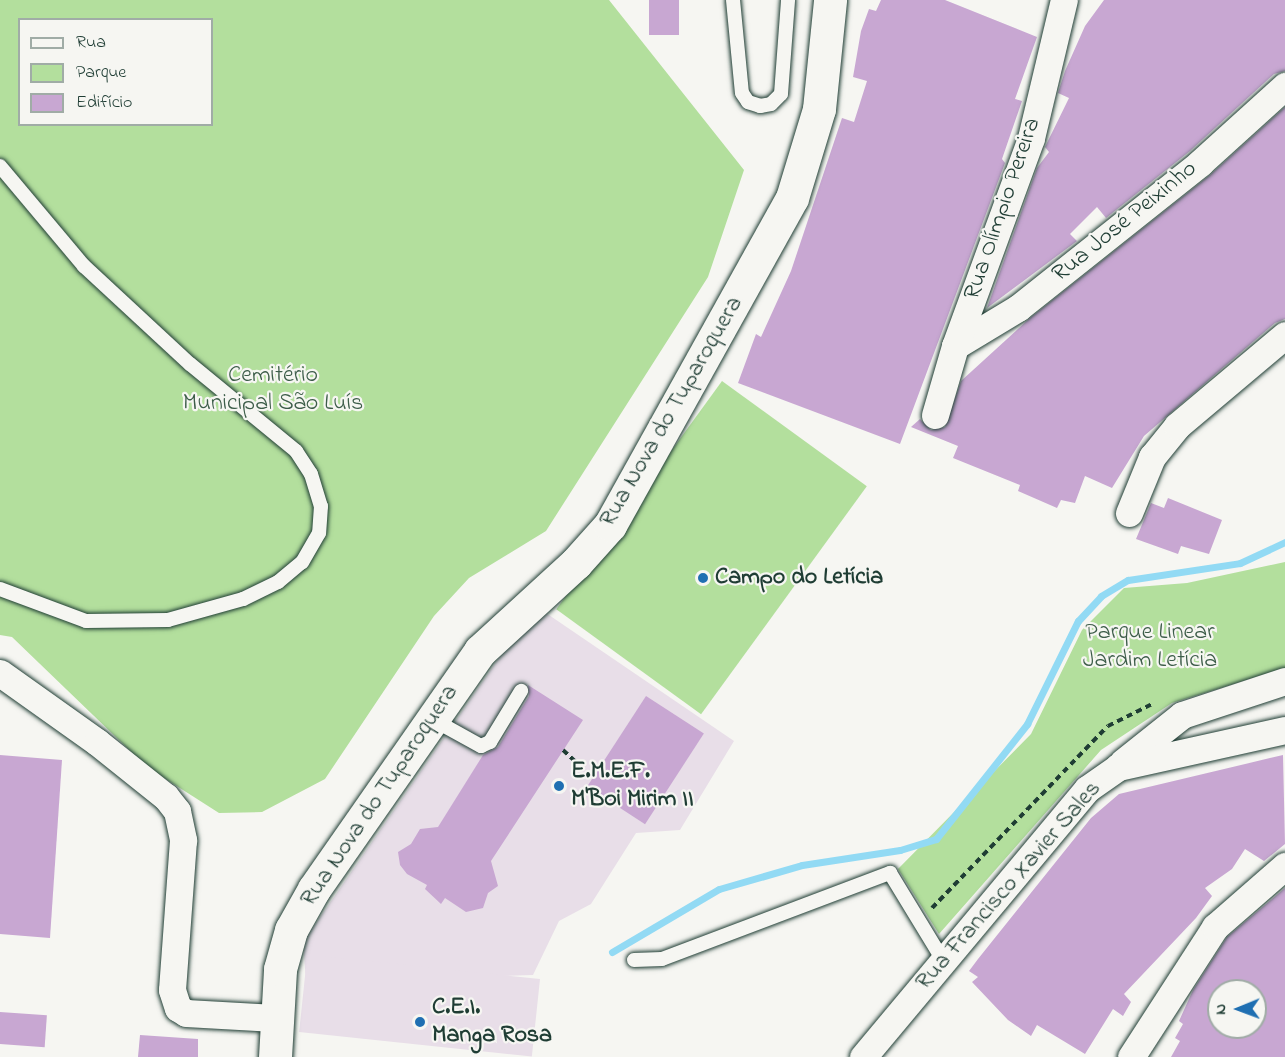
<!DOCTYPE html>
<meta charset="utf-8">
<style>
body{margin:0}
#map{position:relative;width:1285px;height:1057px;overflow:hidden;background:#f6f6f2;font-family:"Indie Flower",sans-serif}
div>[style]{position:absolute}
.built>*{inset:0;background:#e8dee8;transform-origin:0 0}
.green>*{inset:0;background:#b3df9d;transform-origin:0 0}
.stream>*{height:7px;margin:-3.5px;padding:0 3.5px;transform-origin:3.5px;border-radius:3.5px;background:#92daf4}
.building>*{inset:0;background:#c8a7d2;transform-origin:0 0}
.path>*{height:4px;margin-top:-2px;transform-origin:0;background:repeating-linear-gradient(90deg,#1f3d34 0 6px,transparent 0 10.5px)}
.roads{filter:drop-shadow(0 0 2px #1f3d34) drop-shadow(0 0 2px #1f3d34)}
.lane>*{height:14px;margin:-7px;padding:0 7px;transform-origin:7px;border-radius:7px;background:#f6f6f2}
.street>*{height:27px;margin:-13.5px;padding:0 13.5px;transform-origin:13.5px;border-radius:13.5px;background:#f6f6f2}
.secondary>*{height:33px;margin:-16.5px;padding:0 16.5px;transform-origin:16.5px;border-radius:16.5px;background:#f6f6f2}
.dots>*{width:16px;height:16px;translate:-50% -50%;box-sizing:border-box;border:3px solid #f6f6f2;border-radius:50%}
span{translate:-50% -50%;white-space:nowrap;text-align:center;line-height:1.15;-webkit-text-stroke:4.5px #f6f6f2;paint-order:stroke}
.street-label{font-size:24px;color:#1f3d34}
.park-label{font-size:24px;color:#3d5d49}
.poi-label{font-size:24px;color:#1f3d34;font-weight:700}
.left{translate:0 -50%;text-align:left}
.legend{position:absolute;left:18px;top:18px;width:195px;height:108px;box-sizing:border-box;background:#f6f6f2;border:2px solid #a0aca6;margin:0;padding:8px 10px;list-style:none;font-size:18px;color:#1f3d34}
.legend li{display:flex;align-items:center;gap:12px;height:30px}
.legend b{width:30px;border:2px solid #a0aca6}
.north{position:absolute;left:1207px;top:979px;width:60px;height:60px;box-sizing:border-box;background:#f6f6f2;border:2px solid #a0aca6;border-radius:50%;rotate:269deg;font-size:16px;font-weight:700;line-height:24px;text-align:center;color:#1f3d34}
.north::after{content:'';display:block;margin:auto;width:21px;height:27px;background:#1f6fb2;clip-path:polygon(50% 0,100% 100%,50% 72%,0 100%)}
</style>
<div id="map">
<div class="built">
<div style="clip-path:polygon(546px 613px,734px 741px,680px 830px,636px 833px,591px 904px,559px 921px,533px 975px,306px 982px,303px 942px,521px 626px)"></div>
<div style="left:540px;top:979px;width:78px;height:234px;rotate:96deg"></div>
</div>
<div class="green">
<div style="clip-path:polygon(evenodd,0 0,609px 0,744px 170px,708px 277px,546px 531px,469px 578px,434px 616px,325px 779px,262px 812px,219px 813px,147px 767px,12px 637px,0 635px,0 0,20px 20px,212px 20px,212px 124px,20px 124px,20px 20px)"></div>
<div style="left:722px;top:381px;width:179px;height:282px;rotate:36deg"></div>
<div style="clip-path:polygon(1285px 562px,1285px 668px,1172px 703px,1101px 750px,939px 934px,898px 869px,1031px 734px,1082px 630px,1124px 588px,1187px 583px)"></div>
</div>
<div class="stream">
<div style="left:612px;top:952px;width:124px;rotate:-30.5deg"></div>
<div style="left:719px;top:889px;width:86px;rotate:-16.1deg"></div>
<div style="left:802px;top:865px;width:99px;rotate:-8.7deg"></div>
<div style="left:900px;top:850px;width:38px;rotate:-17deg"></div>
<div style="left:936px;top:839px;width:147px;rotate:-51.6deg"></div>
<div style="left:1027px;top:724px;width:115px;rotate:-63.7deg"></div>
<div style="left:1078px;top:621px;width:34px;rotate:-47deg"></div>
<div style="left:1101px;top:596px;width:31px;rotate:-31deg"></div>
<div style="left:1128px;top:580px;width:113px;rotate:-8.6deg"></div>
<div style="left:1240px;top:563px;width:50px;rotate:-25deg"></div>
</div>
<div class="building">
<div style="left:649px;top:0;width:30px;height:35px"></div>
<div style="clip-path:polygon(881px 0,945px 0,1037px 37px,1015px 99px,1022px 101px,1002px 159px,1005px 163px,900px 444px,738px 383px,756px 334px,761px 337px,791px 271px,842px 118px,854px 122px,867px 81px,853px 77px,861px 31px,869px 9px,876px 11px)"></div>
<div style="clip-path:polygon(1104px 0,1285px 0,1285px 71px,1274px 74px,1190px 151px,1106px 218px,1097px 207px,1070px 234px,1077px 241px,987px 308px,1037px 168px,1049px 152px,1045px 147px,1069px 98px,1058px 93px,1065px 71px,1085px 26px)"></div>
<div style="clip-path:polygon(1285px 107px,1285px 319px,1275px 323px,1144px 436px,1112px 488px,1085px 476px,1075px 503px,1061px 500px,1057px 508px,1018px 491px,1020px 485px,953px 458px,958px 446px,911px 427px,920px 419px,931px 430px,945px 427px,961px 381px,1030px 318px,1210px 175px)"></div>
<div style="clip-path:polygon(1168px 498px,1222px 520px,1209px 554px,1181px 546px,1178px 554px,1136px 539px,1151px 503px,1164px 508px)"></div>
<div style="clip-path:polygon(528px 685px,583px 720px,491px 861px,498px 886px,488px 893px,483px 908px,466px 912px,445px 898px,441px 904px,425px 889px,427px 885px,407px 874px,400px 865px,398px 852px,411px 844px,420px 829px,438px 827px,483px 755px,498px 747px,529px 696px)"></div>
<div style="left:646px;top:696px;width:69px;height:108px;rotate:33deg"></div>
<div style="clip-path:polygon(0 755px,62px 760px,50px 938px,0 934px)"></div>
<div style="clip-path:polygon(1283px 755px,1285px 844px,1264px 861px,1245px 849px,1232px 869px,1205px 888px,1212px 896px,1196px 918px,1124px 994px,1131px 1002px,1123px 1016px,1113px 1009px,1085px 1054px,1037px 1025px,1031px 1036px,1008px 1020px,972px 982px,978px 977px,969px 971px,978px 959px,1091px 818px,1119px 794px)"></div>
<div style="clip-path:polygon(evenodd,1285px 888px,1285px 1057px,1171px 1057px,1180px 1041px,1175px 1038px,1183px 1024px,1179px 1021px,1193px 990px,1227px 937px,1285px 888px,1219px 991px,1255px 991px,1255px 1027px,1219px 1027px,1219px 991px)"></div>
<div style="left:0;top:1012px;width:47px;height:32px;rotate:4deg"></div>
<div style="clip-path:polygon(140px 1035px,198px 1039px,198px 1057px,138px 1057px)"></div>
</div>
<div class="path">
<div style="left:563px;top:750px;width:41px;rotate:43deg"></div>
<div style="left:932px;top:908px;width:253px;rotate:-46deg"></div>
<div style="left:1108px;top:726px;width:51px;rotate:-26.6deg"></div>
</div>
<div class="roads">
<div class="lane">
<div style="left:733px;top:0;width:93px;rotate:84.5deg"></div>
<div style="left:742px;top:93px;width:11px;rotate:56deg"></div>
<div style="left:748px;top:102px;width:13px;rotate:18deg"></div>
<div style="left:760px;top:106px;width:11px;rotate:-10deg"></div>
<div style="left:771px;top:104px;width:14px;rotate:-45deg"></div>
<div style="left:781px;top:94px;width:94px;rotate:-85.7deg"></div>
<div style="left:0;top:166px;width:131px;rotate:50deg"></div>
<div style="left:84px;top:266px;width:144px;rotate:42.8deg"></div>
<div style="left:190px;top:364px;width:137px;rotate:39.4deg"></div>
<div style="left:296px;top:451px;width:27px;rotate:57deg"></div>
<div style="left:311px;top:474px;width:34px;rotate:73deg"></div>
<div style="left:321px;top:506px;width:27px;rotate:94deg"></div>
<div style="left:319px;top:533px;width:34px;rotate:120deg"></div>
<div style="left:302px;top:562px;width:31px;rotate:140deg"></div>
<div style="left:278px;top:582px;width:39px;rotate:154deg"></div>
<div style="left:243px;top:599px;width:78px;rotate:164.4deg"></div>
<div style="left:168px;top:620px;width:82px;rotate:179.3deg"></div>
<div style="left:86px;top:621px;width:92px;rotate:-159.6deg"></div>
<div style="left:432px;top:719px;width:56px;rotate:28.9deg"></div>
<div style="left:481px;top:746px;width:10px;rotate:-24deg"></div>
<div style="left:490px;top:742px;width:60px;rotate:-58.7deg"></div>
<div style="left:634px;top:960px;width:28px;rotate:-2deg"></div>
<div style="left:662px;top:959px;width:244px;rotate:-20.7deg"></div>
<div style="left:890px;top:873px;width:102px;rotate:58.7deg"></div>
</div>
<div class="street">
<div style="left:955px;top:346px;width:74px;rotate:-31.1deg"></div>
<div style="left:1018px;top:308px;width:233px;rotate:-38.5deg"></div>
<div style="left:1200px;top:163px;width:115px;rotate:-42.2deg"></div>
<div style="left:935px;top:415px;width:72px;rotate:-73.8deg"></div>
<div style="left:955px;top:346px;width:221px;rotate:-69.9deg"></div>
<div style="left:1031px;top:138px;width:142px;rotate:-76.6deg"></div>
<div style="left:1129px;top:513px;width:61px;rotate:-67.7deg"></div>
<div style="left:1152px;top:457px;width:40px;rotate:-51deg"></div>
<div style="left:1177px;top:426px;width:141px;rotate:-40.1deg"></div>
<div style="left:0;top:673px;width:119px;rotate:35.4deg"></div>
<div style="left:97px;top:742px;width:88px;rotate:38.6deg"></div>
<div style="left:166px;top:797px;width:18px;rotate:52deg"></div>
<div style="left:177px;top:811px;width:30px;rotate:78deg"></div>
<div style="left:183px;top:840px;width:150px;rotate:94.2deg"></div>
<div style="left:172px;top:990px;width:19px;rotate:72deg"></div>
<div style="left:178px;top:1008px;width:9px;rotate:32deg"></div>
<div style="left:186px;top:1013px;width:89px;rotate:3.2deg"></div>
<div style="left:1123px;top:762px;width:75px;rotate:-38.5deg"></div>
<div style="left:1182px;top:715px;width:108px;rotate:-18.3deg"></div>
<div style="left:863px;top:1057px;width:349px;rotate:-50.1deg"></div>
<div style="left:1087px;top:789px;width:38px;rotate:-35deg"></div>
<div style="left:1118px;top:767px;width:171px;rotate:-12.5deg"></div>
<div style="left:1131px;top:1057px;width:155px;rotate:-57.1deg"></div>
<div style="left:1215px;top:927px;width:93px;rotate:-41.1deg"></div>
</div>
<div class="secondary">
<div style="left:275px;top:1057px;width:88px;rotate:-86.7deg"></div>
<div style="left:280px;top:969px;width:41px;rotate:-74.2deg"></div>
<div style="left:291px;top:930px;width:47px;rotate:-60.7deg"></div>
<div style="left:314px;top:889px;width:290px;rotate:-55.1deg"></div>
<div style="left:480px;top:651px;width:130px;rotate:-42.5deg"></div>
<div style="left:576px;top:563px;width:51px;rotate:-48.2deg"></div>
<div style="left:610px;top:525px;width:374px;rotate:-60.9deg"></div>
<div style="left:792px;top:198px;width:93px;rotate:-73.1deg"></div>
<div style="left:819px;top:109px;width:110px;rotate:-84.2deg"></div>
</div>
</div>
<div class="dots">
<div style="left:703px;top:578px;background:#1f6fb2"></div>
<div style="left:559px;top:786px;background:#1f6fb2"></div>
<div style="left:420px;top:1022px;background:#1f6fb2"></div>
</div>
<div class="street-label">
<span style="left:1003px;top:209px;rotate:-71deg">Rua Olímpio Pereira</span>
<span style="left:1125px;top:222px;rotate:-39deg">Rua José Peixinho</span>
<span style="left:672px;top:412px;rotate:-60deg">Rua Nova do Tuparoquera</span>
<span style="left:380px;top:796px;rotate:-56deg">Rua Nova do Tuparoquera</span>
<span style="left:1009px;top:886px;rotate:-49deg">Rua Francisco Xavier Sales</span>
</div>
<div class="park-label">
<span style="left:273px;top:390px">Cemitério<br>Municipal São Luís</span>
<span style="left:1150px;top:647px">Parque Linear<br>Jardim Letícia</span>
</div>
<div class="poi-label">
<span class="left" style="left:715px;top:578px">Campo do Letícia</span>
<span class="left" style="left:571px;top:786px">E.M.E.F.<br>M'Boi Mirim II</span>
<span class="left" style="left:432px;top:1022px">C.E.I.<br>Manga Rosa</span>
</div>
<ul class="legend">
<li><b style="height:8px;background:#f6f6f2"></b>Rua</li>
<li><b style="height:16px;background:#b3df9d"></b>Parque</li>
<li><b style="height:16px;background:#c8a7d2"></b>Edifício</li>
</ul>
<div class="north">N</div>
</div>
